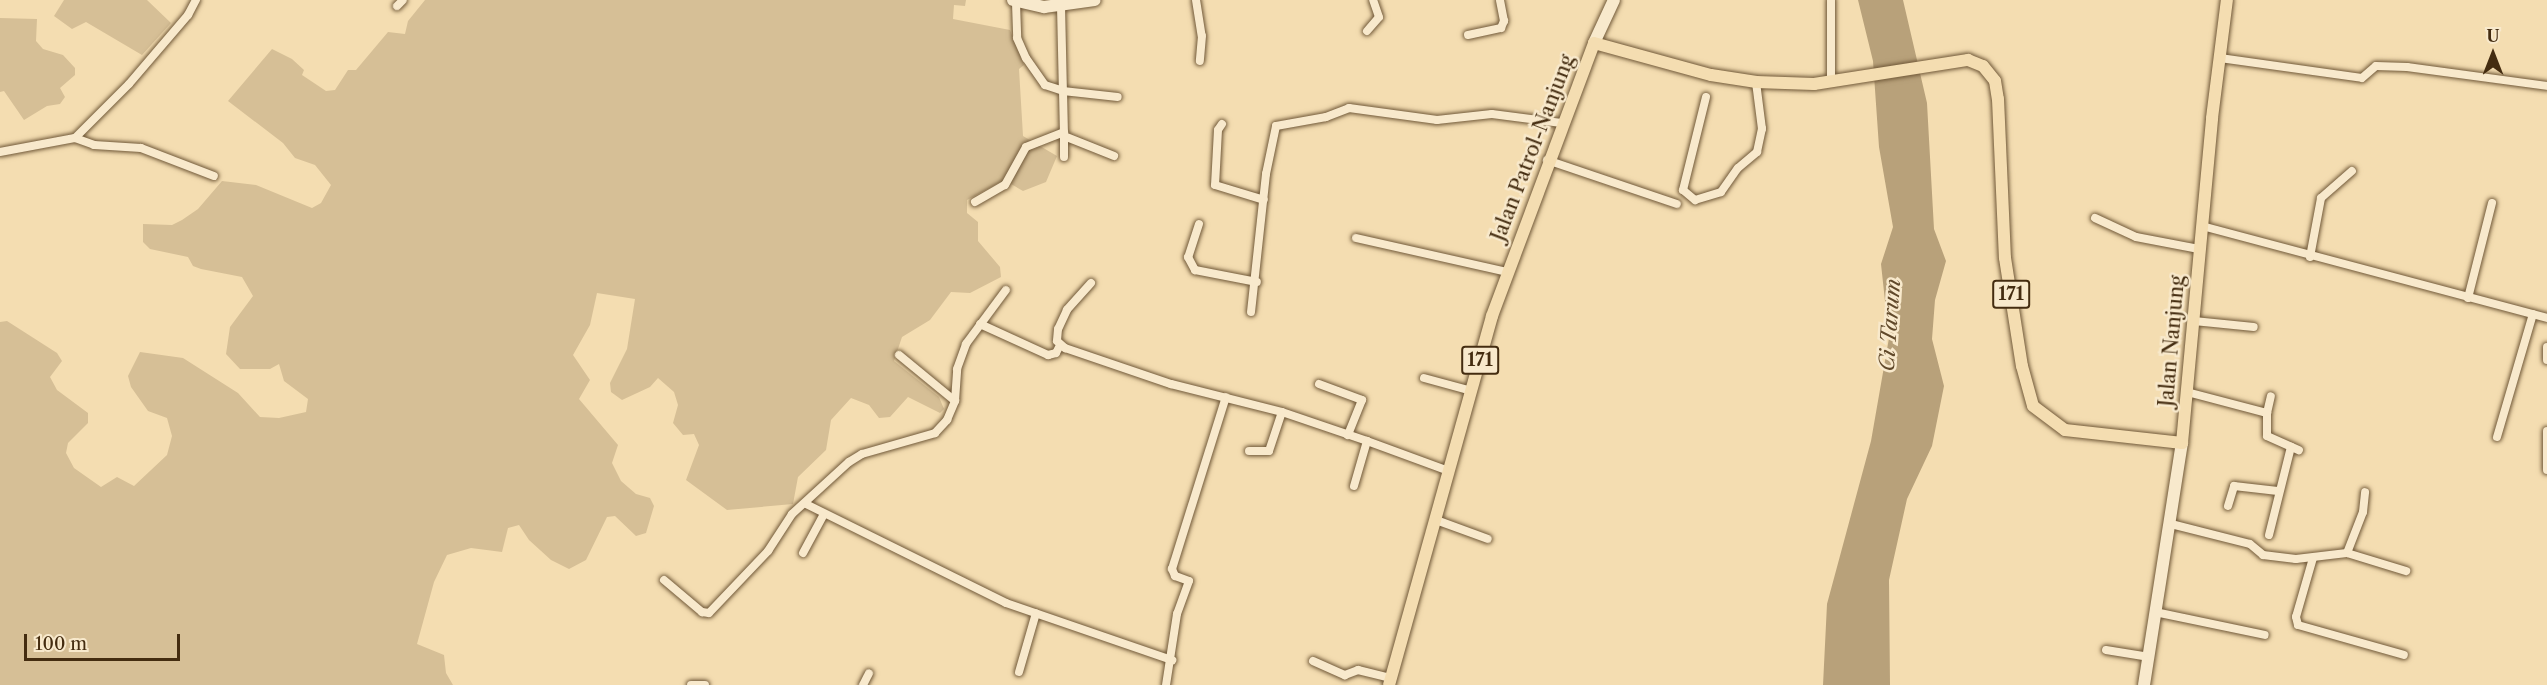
<!DOCTYPE html>
<style>
body{margin:0}
#map{position:relative;width:2547px;height:685px;overflow:hidden;background:#f4ddb1;font-family:"Libre Caslon Text",serif}
div>[style]{position:absolute}
.green>*{inset:0;background:#d6bf96}
.water>*{inset:0;background:#b8a17a}
.roads{filter:drop-shadow(0 0 2px #705838) drop-shadow(0 0 2px #705838)}
.street>*{height:8px;margin:-4px;padding:0 4px;transform-origin:4px;border-radius:4px;background:#f8e9cc}
.secondary>*{height:12px;margin:-6px;padding:0 6px;transform-origin:6px;border-radius:6px;background:#f8e9cc}
.primary>*{height:12px;margin:-6px;padding:0 6px;transform-origin:6px;border-radius:6px;background:#f4ddb1}
span{translate:-50% -50%;white-space:nowrap;text-align:center;line-height:1.15;-webkit-text-stroke:5px #f8e9cc;paint-order:stroke}
.shield-label span{padding:2px 4px;background:#f8e9cc;border:2px solid;border-radius:4px;-webkit-text-stroke-width:0}
.shield-label{font-size:18px;color:#442c10;font-weight:700}
.street-label{font-size:20px;color:#442c10}
.water-label{font-size:21px;color:#61492a;font-style:italic}
.north{position:absolute;left:2463px;top:24px;width:60px;height:60px;-webkit-text-stroke:4px #f8e9cc;paint-order:stroke;rotate:0deg;font-size:16px;font-weight:700;line-height:24px;text-align:center;color:#442c10}
.north::after{content:'';display:block;margin:auto;width:21px;height:27px;background:#442c10;clip-path:polygon(50% 0,100% 100%,50% 72%,0 100%)}
.scale{position:absolute;left:24px;top:634px;width:156px;height:27px;box-sizing:border-box;border:3px solid #442c10;border-top:0;padding-left:8px;font-size:18px;line-height:21px;white-space:nowrap;color:#442c10;-webkit-text-stroke:4px #f8e9cc;paint-order:stroke}
</style>
<div id="map">
<div class="green">
<div style="clip-path:polygon(64px 0,147px 0,171px 23px,142px 55px,86px 22px,72px 29px,54px 16px)"></div>
<div style="clip-path:polygon(425px 0,966px 0,965px 6px,954px 5px,953px 19px,1010px 30px,1024px 65px,1019px 69px,1023px 136px,1057px 156px,1046px 182px,1023px 191px,1004px 180px,967px 200px,967px 213px,978px 222px,978px 241px,1000px 267px,1001px 277px,970px 293px,951px 292px,930px 320px,902px 337px,894px 361px,939px 397px,944px 409px,940px 413px,908px 397px,890px 417px,879px 418px,869px 405px,851px 398px,831px 420px,826px 450px,798px 477px,793px 504px,727px 510px,686px 480px,699px 445px,694px 434px,683px 435px,673px 423px,678px 405px,674px 392px,658px 378px,650px 387px,622px 400px,611px 392px,610px 383px,627px 349px,635px 299px,597px 293px,590px 325px,573px 355px,590px 380px,579px 399px,618px 445px,612px 463px,621px 481px,636px 494px,650px 498px,654px 506px,646px 533px,636px 536px,615px 516px,607px 517px,586px 560px,569px 569px,551px 560px,529px 540px,519px 525px,508px 528px,502px 552px,471px 548px,447px 555px,434px 582px,417px 644px,444px 655px,446px 673px,453px 685px,0 685px,0 322px,7px 321px,57px 353px,62px 361px,50px 377px,57px 390px,88px 413px,88px 423px,68px 443px,66px 453px,74px 468px,101px 487px,117px 477px,134px 486px,167px 455px,172px 436px,167px 418px,148px 411px,131px 387px,128px 376px,140px 352px,183px 358px,238px 393px,260px 417px,279px 418px,306px 412px,308px 399px,284px 381px,279px 364px,270px 369px,240px 369px,226px 354px,230px 327px,253px 296px,242px 277px,201px 269px,193px 266px,188px 257px,150px 249px,143px 242px,143px 224px,172px 225px,182px 220px,198px 209px,222px 181px,256px 185px,312px 208px,321px 203px,331px 185px,315px 165px,295px 158px,283px 143px,228px 101px,272px 49px,292px 59px,304px 70px,302px 75px,326px 91px,335px 90px,348px 70px,356px 70px,388px 32px,405px 34px,408px 21px)"></div>
<div style="clip-path:polygon(0 18px,37px 19px,36px 41px,43px 49px,63px 55px,75px 68px,75px 75px,60px 88px,65px 97px,60px 104px,47px 106px,24px 120px,4px 91px,0 92px)"></div>
</div>
<div class="water">
<div style="clip-path:polygon(1858px 0,1903px 0,1927px 103px,1934px 229px,1946px 261px,1935px 300px,1932px 339px,1944px 386px,1932px 446px,1907px 499px,1889px 580px,1890px 685px,1823px 685px,1827px 604px,1871px 441px,1889px 338px,1881px 264px,1893px 227px,1879px 147px,1873px 61px)"></div>
</div>
<div class="roads">
<div class="street">
<div style="left:1196px;top:0;width:36px;rotate:81deg"></div>
<div style="left:1202px;top:36px;width:25px;rotate:95deg"></div>
<div style="left:1016px;top:3px;width:35px;rotate:88deg"></div>
<div style="left:1017px;top:38px;width:22px;rotate:66deg"></div>
<div style="left:1026px;top:58px;width:33px;rotate:55deg"></div>
<div style="left:1045px;top:85px;width:19px;rotate:18deg"></div>
<div style="left:1063px;top:91px;width:45px;rotate:88.7deg"></div>
<div style="left:1064px;top:136px;width:54px;rotate:21.8deg"></div>
<div style="left:397px;top:6px;width:8px;rotate:-45deg"></div>
<div style="left:1061px;top:6px;width:85px;rotate:88.7deg"></div>
<div style="left:1063px;top:91px;width:55px;rotate:6.2deg"></div>
<div style="left:1367px;top:31px;width:18px;rotate:-49deg"></div>
<div style="left:1379px;top:17px;width:18px;rotate:-109deg"></div>
<div style="left:1468px;top:35px;width:34px;rotate:-12deg"></div>
<div style="left:1501px;top:28px;width:8px;rotate:-67deg"></div>
<div style="left:1504px;top:21px;width:21px;rotate:-101deg"></div>
<div style="left:2220px;top:58px;width:143px;rotate:8deg"></div>
<div style="left:2362px;top:78px;width:18px;rotate:-41deg"></div>
<div style="left:2376px;top:66px;width:31px;rotate:2deg"></div>
<div style="left:2407px;top:67px;width:141px;rotate:7.7deg"></div>
<div style="left:1831px;top:80px;width:80px;rotate:-90deg"></div>
<div style="left:1706px;top:97px;width:96px;rotate:103.9deg"></div>
<div style="left:1683px;top:190px;width:16px;rotate:40deg"></div>
<div style="left:1695px;top:200px;width:27px;rotate:-17deg"></div>
<div style="left:1721px;top:192px;width:29px;rotate:-55deg"></div>
<div style="left:1738px;top:168px;width:25px;rotate:-40deg"></div>
<div style="left:1757px;top:152px;width:24px;rotate:-78deg"></div>
<div style="left:1762px;top:129px;width:47px;rotate:-97.3deg"></div>
<div style="left:1222px;top:124px;width:7px;rotate:124deg"></div>
<div style="left:1218px;top:130px;width:55px;rotate:93.1deg"></div>
<div style="left:1215px;top:185px;width:51px;rotate:17deg"></div>
<div style="left:1064px;top:136px;width:21px;rotate:90deg"></div>
<div style="left:75px;top:138px;width:20px;rotate:20deg"></div>
<div style="left:94px;top:145px;width:47px;rotate:3.7deg"></div>
<div style="left:141px;top:148px;width:78px;rotate:21deg"></div>
<div style="left:0;top:152px;width:76px;rotate:-10.6deg"></div>
<div style="left:75px;top:138px;width:76px;rotate:-45deg"></div>
<div style="left:129px;top:84px;width:91px;rotate:-49.5deg"></div>
<div style="left:188px;top:15px;width:17px;rotate:-62deg"></div>
<div style="left:1547px;top:160px;width:137px;rotate:18.7deg"></div>
<div style="left:975px;top:202px;width:34px;rotate:-30deg"></div>
<div style="left:1005px;top:185px;width:43px;rotate:-61.1deg"></div>
<div style="left:1026px;top:147px;width:41px;rotate:-21.5deg"></div>
<div style="left:2095px;top:218px;width:45px;rotate:24.9deg"></div>
<div style="left:2136px;top:237px;width:64px;rotate:10.8deg"></div>
<div style="left:1199px;top:224px;width:35px;rotate:108deg"></div>
<div style="left:1188px;top:257px;width:15px;rotate:62deg"></div>
<div style="left:1195px;top:270px;width:63px;rotate:11deg"></div>
<div style="left:2202px;top:226px;width:357px;rotate:14.9deg"></div>
<div style="left:1356px;top:238px;width:155px;rotate:12.7deg"></div>
<div style="left:2310px;top:257px;width:60px;rotate:-79.4deg"></div>
<div style="left:2321px;top:198px;width:41px;rotate:-41.1deg"></div>
<div style="left:1091px;top:283px;width:36px;rotate:132deg"></div>
<div style="left:1067px;top:310px;width:21px;rotate:115deg"></div>
<div style="left:1058px;top:329px;width:12px;rotate:95deg"></div>
<div style="left:1057px;top:341px;width:11px;rotate:41deg"></div>
<div style="left:1065px;top:348px;width:112px;rotate:18.8deg"></div>
<div style="left:1171px;top:384px;width:114px;rotate:14.2deg"></div>
<div style="left:1282px;top:412px;width:90px;rotate:18.8deg"></div>
<div style="left:2468px;top:298px;width:98px;rotate:-75.8deg"></div>
<div style="left:1251px;top:312px;width:139px;rotate:-83.8deg"></div>
<div style="left:1266px;top:174px;width:49px;rotate:-78.2deg"></div>
<div style="left:1276px;top:126px;width:51px;rotate:-10.2deg"></div>
<div style="left:1326px;top:117px;width:25px;rotate:-21deg"></div>
<div style="left:1349px;top:108px;width:89px;rotate:7.8deg"></div>
<div style="left:1437px;top:120px;width:55px;rotate:-6.2deg"></div>
<div style="left:1492px;top:114px;width:70px;rotate:7.4deg"></div>
<div style="left:2194px;top:321px;width:60px;rotate:5.7deg"></div>
<div style="left:980px;top:324px;width:75px;rotate:24.5deg"></div>
<div style="left:1048px;top:355px;width:8px;rotate:-14deg"></div>
<div style="left:1056px;top:353px;width:9px;rotate:-63deg"></div>
<div style="left:2547px;top:347px;width:13px;rotate:90deg"></div>
<div style="left:899px;top:355px;width:72px;rotate:39.4deg"></div>
<div style="left:1424px;top:378px;width:50px;rotate:15.2deg"></div>
<div style="left:1319px;top:384px;width:46px;rotate:20.4deg"></div>
<div style="left:1362px;top:400px;width:38px;rotate:112deg"></div>
<div style="left:2187px;top:392px;width:83px;rotate:14.7deg"></div>
<div style="left:2267px;top:413px;width:23px;rotate:90deg"></div>
<div style="left:2267px;top:436px;width:35px;rotate:24deg"></div>
<div style="left:2267px;top:413px;width:17px;rotate:-77deg"></div>
<div style="left:2547px;top:431px;width:39px;rotate:90deg"></div>
<div style="left:2497px;top:437px;width:128px;rotate:-73.7deg"></div>
<div style="left:1249px;top:451px;width:20px"></div>
<div style="left:1269px;top:451px;width:41px;rotate:-71.6deg"></div>
<div style="left:1354px;top:486px;width:47px;rotate:-73.9deg"></div>
<div style="left:1367px;top:441px;width:87px;rotate:20.1deg"></div>
<div style="left:806px;top:504px;width:223px;rotate:26.3deg"></div>
<div style="left:1006px;top:603px;width:176px;rotate:19deg"></div>
<div style="left:2228px;top:506px;width:21px;rotate:-73deg"></div>
<div style="left:2234px;top:486px;width:44px;rotate:6.5deg"></div>
<div style="left:1436px;top:520px;width:55px;rotate:20.1deg"></div>
<div style="left:2171px;top:524px;width:81px;rotate:14.2deg"></div>
<div style="left:2250px;top:544px;width:17px;rotate:40deg"></div>
<div style="left:2263px;top:555px;width:33px;rotate:7deg"></div>
<div style="left:2296px;top:559px;width:51px;rotate:-6.7deg"></div>
<div style="left:2347px;top:553px;width:62px;rotate:17deg"></div>
<div style="left:2269px;top:535px;width:91px;rotate:-76deg"></div>
<div style="left:803px;top:553px;width:44px;rotate:-61.7deg"></div>
<div style="left:2347px;top:553px;width:44px;rotate:-68.7deg"></div>
<div style="left:2363px;top:512px;width:20px;rotate:-84deg"></div>
<div style="left:2313px;top:558px;width:61px;rotate:106.1deg"></div>
<div style="left:2296px;top:617px;width:8px;rotate:76deg"></div>
<div style="left:2298px;top:625px;width:110px;rotate:15.8deg"></div>
<div style="left:664px;top:580px;width:50px;rotate:40.1deg"></div>
<div style="left:702px;top:612px;width:7px;rotate:8deg"></div>
<div style="left:709px;top:613px;width:86px;rotate:-46.4deg"></div>
<div style="left:768px;top:551px;width:44px;rotate:-57deg"></div>
<div style="left:792px;top:514px;width:77px;rotate:-42.4deg"></div>
<div style="left:849px;top:462px;width:15px;rotate:-32deg"></div>
<div style="left:862px;top:454px;width:76px;rotate:-16deg"></div>
<div style="left:935px;top:433px;width:18px;rotate:-47deg"></div>
<div style="left:947px;top:420px;width:21px;rotate:-67deg"></div>
<div style="left:955px;top:401px;width:32px;rotate:-86deg"></div>
<div style="left:957px;top:369px;width:27px;rotate:-70deg"></div>
<div style="left:966px;top:344px;width:67px;rotate:-53.5deg"></div>
<div style="left:2155px;top:612px;width:112px;rotate:11.8deg"></div>
<div style="left:2106px;top:650px;width:44px;rotate:9.2deg"></div>
<div style="left:1313px;top:661px;width:35px;rotate:24deg"></div>
<div style="left:1345px;top:675px;width:14px;rotate:-21deg"></div>
<div style="left:1358px;top:670px;width:33px;rotate:14deg"></div>
<div style="left:1019px;top:672px;width:61px;rotate:-73.9deg"></div>
<div style="left:691px;top:685px;width:14px"></div>
<div style="left:863px;top:685px;width:13px;rotate:-63deg"></div>
<div style="left:1166px;top:685px;width:72px;rotate:-81.2deg"></div>
<div style="left:1177px;top:614px;width:35px;rotate:-70deg"></div>
<div style="left:1189px;top:581px;width:15px;rotate:-160deg"></div>
<div style="left:1175px;top:576px;width:8px;rotate:-113deg"></div>
<div style="left:1172px;top:569px;width:180px;rotate:-72.6deg"></div>
</div>
<div class="secondary">
<div style="left:1013px;top:0;width:32px;rotate:13deg"></div>
<div style="left:1044px;top:7px;width:51px;rotate:-7.8deg"></div>
<div style="left:1594px;top:43px;width:47px;rotate:-65.1deg"></div>
<div style="left:2144px;top:685px;width:245px;rotate:-81.1deg"></div>
</div>
<div class="primary">
<div style="left:1389px;top:685px;width:383px;rotate:-74.4deg"></div>
<div style="left:1492px;top:316px;width:291px;rotate:-69.5deg"></div>
<div style="left:1594px;top:43px;width:121px;rotate:15.3deg"></div>
<div style="left:1711px;top:75px;width:46px;rotate:8.8deg"></div>
<div style="left:1756px;top:82px;width:58px;rotate:2deg"></div>
<div style="left:1814px;top:84px;width:156px;rotate:-8.9deg"></div>
<div style="left:1968px;top:60px;width:16px;rotate:22deg"></div>
<div style="left:1983px;top:66px;width:19px;rotate:51deg"></div>
<div style="left:1995px;top:81px;width:18px;rotate:81deg"></div>
<div style="left:1998px;top:99px;width:159px;rotate:87.5deg"></div>
<div style="left:2005px;top:258px;width:109px;rotate:81.1deg"></div>
<div style="left:2022px;top:366px;width:41px;rotate:74.6deg"></div>
<div style="left:2033px;top:406px;width:40px;rotate:37deg"></div>
<div style="left:2065px;top:430px;width:118px;rotate:6.3deg"></div>
<div style="left:2182px;top:443px;width:326px;rotate:-84.7deg"></div>
<div style="left:2212px;top:118px;width:119px;rotate:-82.8deg"></div>
</div>
</div>
<div class="shield-label">
<span style="left:2011px;top:294px">171</span>
<span style="left:1480px;top:360px">171</span>
</div>
<div class="street-label">
<span style="left:1533px;top:148px;rotate:-69deg">Jalan Patrol-Nanjung</span>
<span style="left:2172px;top:341px;rotate:-85deg">Jalan Nanjung</span>
</div>
<div class="water-label">
<span style="left:1890px;top:325px;rotate:-86deg">Ci Tarum</span>
</div>
<div class="north">U</div>
<div class="scale">100 m</div>
</div>
